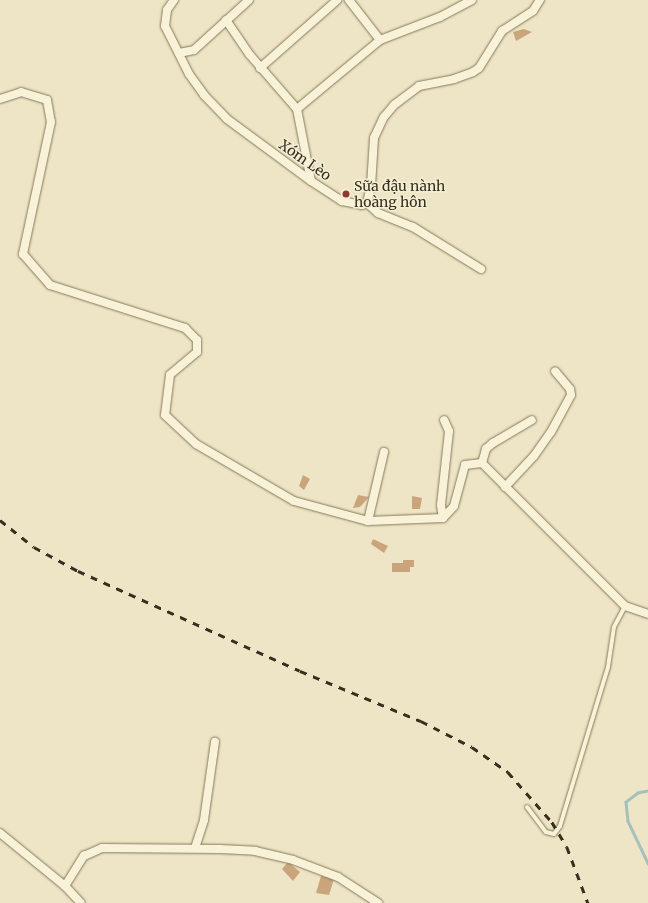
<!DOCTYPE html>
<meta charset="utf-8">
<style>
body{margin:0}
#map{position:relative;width:648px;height:903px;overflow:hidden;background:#ede5c5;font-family:Merriweather,serif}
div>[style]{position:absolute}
.stream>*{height:2.5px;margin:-1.25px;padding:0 1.25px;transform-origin:1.25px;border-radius:1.25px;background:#a6c0bb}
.building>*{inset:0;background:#caa57c}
.roads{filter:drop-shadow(0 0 1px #87775c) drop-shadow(0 0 1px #87775c)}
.lane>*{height:4px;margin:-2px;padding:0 2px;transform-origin:2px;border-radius:2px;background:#f8f2d8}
.street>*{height:8px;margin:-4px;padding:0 4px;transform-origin:4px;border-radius:4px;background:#f8f2d8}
.rail>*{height:2.5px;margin-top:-1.25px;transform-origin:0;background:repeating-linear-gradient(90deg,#382e1f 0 7px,transparent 0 14px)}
.dots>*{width:11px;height:11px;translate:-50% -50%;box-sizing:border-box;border:2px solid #f4efd4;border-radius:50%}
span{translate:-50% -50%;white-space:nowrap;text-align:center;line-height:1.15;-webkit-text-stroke:3px #f4efd4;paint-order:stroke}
.street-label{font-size:14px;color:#382e1f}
.poi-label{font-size:14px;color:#382e1f}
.left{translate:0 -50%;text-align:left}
</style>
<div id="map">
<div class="stream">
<div style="left:648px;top:791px;width:10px;rotate:169deg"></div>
<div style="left:638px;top:793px;width:15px;rotate:143deg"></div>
<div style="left:626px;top:802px;width:19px;rotate:84deg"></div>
<div style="left:628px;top:821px;width:47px;rotate:64.5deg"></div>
</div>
<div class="building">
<div style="clip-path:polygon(524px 29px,532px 32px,516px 41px,513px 32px)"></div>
<div style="clip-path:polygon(303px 475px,310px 479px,304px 490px,299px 486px)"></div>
<div style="clip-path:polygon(358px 495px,369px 497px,360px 507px,353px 508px)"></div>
<div style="clip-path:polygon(412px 496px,422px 498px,420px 509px,412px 509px)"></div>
<div style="clip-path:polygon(373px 539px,388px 546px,384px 553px,371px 544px)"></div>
<div style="clip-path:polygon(403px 560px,414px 560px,414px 567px,410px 567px,410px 572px,392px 572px,392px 563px,403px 563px)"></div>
<div style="clip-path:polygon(288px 862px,300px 872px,293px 881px,282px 869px)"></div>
<div style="clip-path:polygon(321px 876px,334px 879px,329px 895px,316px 893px)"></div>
</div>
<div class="roads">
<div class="lane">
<div style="left:527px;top:807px;width:31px;rotate:53deg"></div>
<div style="left:546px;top:832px;width:8px;rotate:14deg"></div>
<div style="left:554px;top:834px;width:10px;rotate:-53deg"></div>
<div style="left:560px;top:826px;width:166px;rotate:-73.2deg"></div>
<div style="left:608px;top:667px;width:40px;rotate:-81.5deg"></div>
<div style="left:614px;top:627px;width:24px;rotate:-62deg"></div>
</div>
<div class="street">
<div style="left:174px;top:0;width:12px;rotate:125deg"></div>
<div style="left:167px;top:10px;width:16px;rotate:97deg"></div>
<div style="left:165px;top:26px;width:54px;rotate:63.4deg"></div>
<div style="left:189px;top:74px;width:26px;rotate:54deg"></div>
<div style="left:204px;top:95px;width:33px;rotate:46deg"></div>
<div style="left:227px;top:119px;width:104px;rotate:36.4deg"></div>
<div style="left:311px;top:181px;width:37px;rotate:33deg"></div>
<div style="left:342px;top:201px;width:20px;rotate:11deg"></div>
<div style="left:362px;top:205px;width:5px;rotate:-22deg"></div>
<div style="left:367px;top:203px;width:17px;rotate:-77deg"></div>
<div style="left:371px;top:186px;width:48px;rotate:-86.4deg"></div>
<div style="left:374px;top:138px;width:23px;rotate:-65deg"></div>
<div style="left:384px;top:117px;width:16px;rotate:-50deg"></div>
<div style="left:394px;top:105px;width:31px;rotate:-37deg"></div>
<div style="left:419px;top:86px;width:36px;rotate:-11deg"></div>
<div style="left:454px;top:79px;width:20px;rotate:-20deg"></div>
<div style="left:473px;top:72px;width:7px;rotate:-34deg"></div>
<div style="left:479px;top:68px;width:44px;rotate:-58.1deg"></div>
<div style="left:502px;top:31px;width:37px;rotate:-33deg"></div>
<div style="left:533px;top:11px;width:13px;rotate:-58deg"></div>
<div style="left:226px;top:20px;width:42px;rotate:55.6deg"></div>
<div style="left:250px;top:55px;width:72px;rotate:49deg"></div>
<div style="left:297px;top:109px;width:73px;rotate:79deg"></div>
<div style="left:380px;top:40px;width:64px;rotate:-21deg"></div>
<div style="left:440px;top:17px;width:36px;rotate:-28deg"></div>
<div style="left:179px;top:53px;width:15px;rotate:-11deg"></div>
<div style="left:194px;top:50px;width:74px;rotate:-42.3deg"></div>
<div style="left:260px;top:68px;width:103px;rotate:-41.4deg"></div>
<div style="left:0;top:99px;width:22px;rotate:-18deg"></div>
<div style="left:21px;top:92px;width:27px;rotate:17deg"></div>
<div style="left:47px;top:100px;width:22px;rotate:80deg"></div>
<div style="left:51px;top:122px;width:135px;rotate:102deg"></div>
<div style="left:23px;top:254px;width:41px;rotate:48.9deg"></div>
<div style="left:50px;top:285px;width:142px;rotate:17.7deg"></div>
<div style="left:185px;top:328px;width:17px;rotate:45deg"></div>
<div style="left:197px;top:340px;width:12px;rotate:90deg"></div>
<div style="left:197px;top:352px;width:35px;rotate:140deg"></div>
<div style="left:170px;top:375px;width:40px;rotate:97.1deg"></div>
<div style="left:165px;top:415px;width:42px;rotate:43.1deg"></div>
<div style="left:196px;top:444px;width:113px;rotate:30.2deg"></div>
<div style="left:294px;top:501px;width:77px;rotate:15.1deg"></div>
<div style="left:368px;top:521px;width:75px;rotate:-2.3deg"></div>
<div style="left:443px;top:518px;width:16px;rotate:-47deg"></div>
<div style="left:454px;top:506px;width:42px;rotate:-75deg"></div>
<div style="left:465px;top:465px;width:17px;rotate:-7deg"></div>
<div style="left:482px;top:463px;width:202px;rotate:45deg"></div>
<div style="left:625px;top:606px;width:24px;rotate:19deg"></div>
<div style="left:297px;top:109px;width:108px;rotate:-39.7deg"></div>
<div style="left:380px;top:40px;width:51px;rotate:-127.8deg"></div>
<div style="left:367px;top:203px;width:15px;rotate:42deg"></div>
<div style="left:378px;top:213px;width:38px;rotate:22deg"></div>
<div style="left:413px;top:227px;width:80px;rotate:31.7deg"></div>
<div style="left:482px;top:463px;width:15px;rotate:-74deg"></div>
<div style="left:486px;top:449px;width:9px;rotate:-41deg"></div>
<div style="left:493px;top:443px;width:45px;rotate:-30.5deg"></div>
<div style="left:505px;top:487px;width:42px;rotate:-46.9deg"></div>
<div style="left:534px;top:456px;width:29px;rotate:-55deg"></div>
<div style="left:551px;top:432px;width:42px;rotate:-61.6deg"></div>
<div style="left:571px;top:395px;width:6px;rotate:-99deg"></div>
<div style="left:570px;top:389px;width:23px;rotate:-130deg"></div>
<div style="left:443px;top:518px;width:13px;rotate:-99deg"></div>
<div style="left:441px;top:505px;width:74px;rotate:-83.8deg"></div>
<div style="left:449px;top:431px;width:12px;rotate:-114deg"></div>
<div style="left:368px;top:521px;width:71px;rotate:-76.9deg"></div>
<div style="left:0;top:833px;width:84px;rotate:39.2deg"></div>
<div style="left:65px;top:886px;width:23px;rotate:47deg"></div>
<div style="left:195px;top:848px;width:29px;rotate:-72deg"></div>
<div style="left:204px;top:820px;width:79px;rotate:-82deg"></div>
<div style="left:65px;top:886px;width:36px;rotate:-58deg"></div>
<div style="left:84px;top:856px;width:20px;rotate:-24deg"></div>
<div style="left:102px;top:848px;width:118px;rotate:0.5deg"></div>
<div style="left:220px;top:849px;width:35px;rotate:3deg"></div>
<div style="left:255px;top:851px;width:39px;rotate:13deg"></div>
<div style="left:293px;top:860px;width:48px;rotate:20.7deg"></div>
<div style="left:338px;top:877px;width:48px;rotate:33deg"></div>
</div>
</div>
<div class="rail">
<div style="left:0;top:520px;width:43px;rotate:38.5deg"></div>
<div style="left:34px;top:547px;width:50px;rotate:28.6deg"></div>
<div style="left:78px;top:571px;width:243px;rotate:24.2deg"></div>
<div style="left:300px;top:671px;width:131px;rotate:22.5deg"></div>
<div style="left:421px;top:721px;width:57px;rotate:27deg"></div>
<div style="left:472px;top:747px;width:44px;rotate:34.8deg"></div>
<div style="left:508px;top:772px;width:67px;rotate:48.7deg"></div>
<div style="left:552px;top:822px;width:29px;rotate:59deg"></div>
<div style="left:567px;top:847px;width:60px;rotate:69.4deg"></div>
</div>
<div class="dots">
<div style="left:346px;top:194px;background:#94382e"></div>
</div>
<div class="street-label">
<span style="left:305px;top:160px;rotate:35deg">Xóm Lèo</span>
</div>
<div class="poi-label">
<span class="left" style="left:354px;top:194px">Sữa đậu nành<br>hoàng hôn</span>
</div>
</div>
